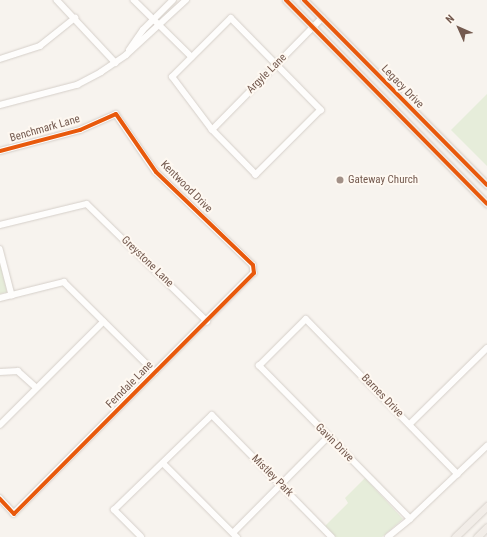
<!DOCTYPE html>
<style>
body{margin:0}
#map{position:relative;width:487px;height:537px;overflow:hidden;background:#f7f3ee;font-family:"Roboto Condensed",sans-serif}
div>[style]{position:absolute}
.green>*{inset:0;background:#e6edda}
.roads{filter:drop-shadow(0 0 1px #d5cfc9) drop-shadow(0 0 1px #d5cfc9)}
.minor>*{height:5.5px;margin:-2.75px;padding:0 2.75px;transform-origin:2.75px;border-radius:2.75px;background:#fefdfc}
.major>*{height:7px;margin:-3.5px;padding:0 3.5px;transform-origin:3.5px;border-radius:3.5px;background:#f2ede8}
.cycleway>*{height:4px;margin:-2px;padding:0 2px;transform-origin:2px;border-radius:2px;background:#e8590c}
.dots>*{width:11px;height:11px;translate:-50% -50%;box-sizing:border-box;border:2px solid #fef8f1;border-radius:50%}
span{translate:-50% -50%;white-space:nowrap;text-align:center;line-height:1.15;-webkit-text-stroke:4px #fef8f1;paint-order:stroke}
.street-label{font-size:11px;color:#745a4f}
.poi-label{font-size:11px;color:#745a4f}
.left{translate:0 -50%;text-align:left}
.north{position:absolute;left:439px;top:8px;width:40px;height:40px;-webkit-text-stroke:3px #fef8f1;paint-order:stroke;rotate:315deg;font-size:11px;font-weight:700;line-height:16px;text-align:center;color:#745a4f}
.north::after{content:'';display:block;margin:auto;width:14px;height:18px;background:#745a4f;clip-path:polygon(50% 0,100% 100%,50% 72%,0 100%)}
</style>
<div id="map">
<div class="green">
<div style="clip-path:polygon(487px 94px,487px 166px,451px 130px)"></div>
<div style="clip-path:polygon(0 262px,7px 292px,0 294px)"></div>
<div style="clip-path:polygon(365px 478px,403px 519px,382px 537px,336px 537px,325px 526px,348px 503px,345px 498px)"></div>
</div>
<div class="roads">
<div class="minor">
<div style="left:57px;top:0;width:86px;rotate:46.9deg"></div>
<div style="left:134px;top:0;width:81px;rotate:44.5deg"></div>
<div style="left:231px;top:18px;width:129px;rotate:45.6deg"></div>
<div style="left:321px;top:110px;width:92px;rotate:135deg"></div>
<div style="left:256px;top:175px;width:63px;rotate:-134.4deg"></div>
<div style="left:212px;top:130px;width:66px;rotate:-127deg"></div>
<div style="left:172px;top:77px;width:83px;rotate:-45deg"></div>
<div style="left:129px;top:50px;width:24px;rotate:-55deg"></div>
<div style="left:143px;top:30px;width:42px;rotate:-45deg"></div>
<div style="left:0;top:59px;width:42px;rotate:-18deg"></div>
<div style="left:40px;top:46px;width:45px;rotate:-38.7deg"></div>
<div style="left:0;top:105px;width:80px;rotate:-14.6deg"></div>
<div style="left:77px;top:85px;width:27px;rotate:-28deg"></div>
<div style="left:101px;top:72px;width:30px;rotate:-34deg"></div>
<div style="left:126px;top:55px;width:81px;rotate:-42.5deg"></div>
<div style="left:212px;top:130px;width:157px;rotate:-45.5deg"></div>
<div style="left:0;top:151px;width:83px;rotate:-14.7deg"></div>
<div style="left:80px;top:130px;width:39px;rotate:-24deg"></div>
<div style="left:116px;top:114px;width:70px;rotate:55.4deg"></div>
<div style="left:156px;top:172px;width:134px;rotate:43.8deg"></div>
<div style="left:253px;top:265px;width:8px;rotate:83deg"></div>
<div style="left:254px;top:273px;width:340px;rotate:134.9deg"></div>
<div style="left:14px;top:514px;width:21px;rotate:-133deg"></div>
<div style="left:0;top:225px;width:89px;rotate:-13.6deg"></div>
<div style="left:87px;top:204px;width:168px;rotate:44.3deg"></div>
<div style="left:0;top:249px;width:48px;rotate:75.4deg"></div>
<div style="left:0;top:298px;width:66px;rotate:-14deg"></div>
<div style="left:64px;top:282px;width:128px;rotate:44.7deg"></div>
<div style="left:0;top:372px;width:18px;rotate:-3deg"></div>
<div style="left:18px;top:371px;width:25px;rotate:42deg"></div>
<div style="left:410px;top:424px;width:108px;rotate:-44.6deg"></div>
<div style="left:0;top:425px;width:146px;rotate:-45deg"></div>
<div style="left:163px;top:463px;width:105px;rotate:45deg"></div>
<div style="left:410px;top:519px;width:215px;rotate:-134.6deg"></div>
<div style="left:259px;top:366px;width:66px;rotate:-45deg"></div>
<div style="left:306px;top:319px;width:217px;rotate:45.6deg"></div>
<div style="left:233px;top:533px;width:135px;rotate:-45.3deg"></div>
<div style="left:141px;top:537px;width:38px;rotate:-135deg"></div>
<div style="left:114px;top:510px;width:136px;rotate:-44.1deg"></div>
<div style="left:212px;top:415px;width:171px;rotate:45.5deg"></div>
<div style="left:388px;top:537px;width:28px;rotate:-39deg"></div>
<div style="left:410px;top:519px;width:106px;rotate:-43.5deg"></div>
</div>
<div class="major">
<div style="left:286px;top:0;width:286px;rotate:45.4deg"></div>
<div style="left:304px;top:0;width:260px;rotate:45.3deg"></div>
<div style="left:455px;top:537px;width:45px;rotate:-44.1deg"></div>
<div style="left:477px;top:537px;width:14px;rotate:-45deg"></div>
</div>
</div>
<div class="cycleway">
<div style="left:286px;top:0;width:286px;rotate:45.4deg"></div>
<div style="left:304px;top:0;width:260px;rotate:45.3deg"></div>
<div style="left:0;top:151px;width:83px;rotate:-14.7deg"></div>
<div style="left:80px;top:130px;width:39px;rotate:-24deg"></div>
<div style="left:116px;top:114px;width:70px;rotate:55.4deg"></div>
<div style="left:156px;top:172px;width:134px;rotate:43.8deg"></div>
<div style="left:253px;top:265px;width:8px;rotate:83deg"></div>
<div style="left:254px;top:273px;width:340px;rotate:134.9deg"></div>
<div style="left:14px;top:514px;width:21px;rotate:-133deg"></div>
</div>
<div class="dots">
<div style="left:340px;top:180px;background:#a29087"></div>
</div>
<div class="street-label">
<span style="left:267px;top:74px;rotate:-45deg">Argyle Lane</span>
<span style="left:402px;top:87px;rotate:46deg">Legacy Drive</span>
<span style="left:45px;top:129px;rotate:-16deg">Benchmark Lane</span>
<span style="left:186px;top:187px;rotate:45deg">Kentwood Drive</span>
<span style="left:147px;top:262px;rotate:44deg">Greystone Lane</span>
<span style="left:130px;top:385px;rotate:-45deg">Ferndale Lane</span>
<span style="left:382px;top:396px;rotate:46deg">Barnes Drive</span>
<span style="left:334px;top:443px;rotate:45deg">Gavin Drive</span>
<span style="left:272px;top:476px;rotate:45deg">Mistley Park</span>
</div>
<div class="poi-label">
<span class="left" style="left:348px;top:180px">Gateway Church</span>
</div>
<div class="north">N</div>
</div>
